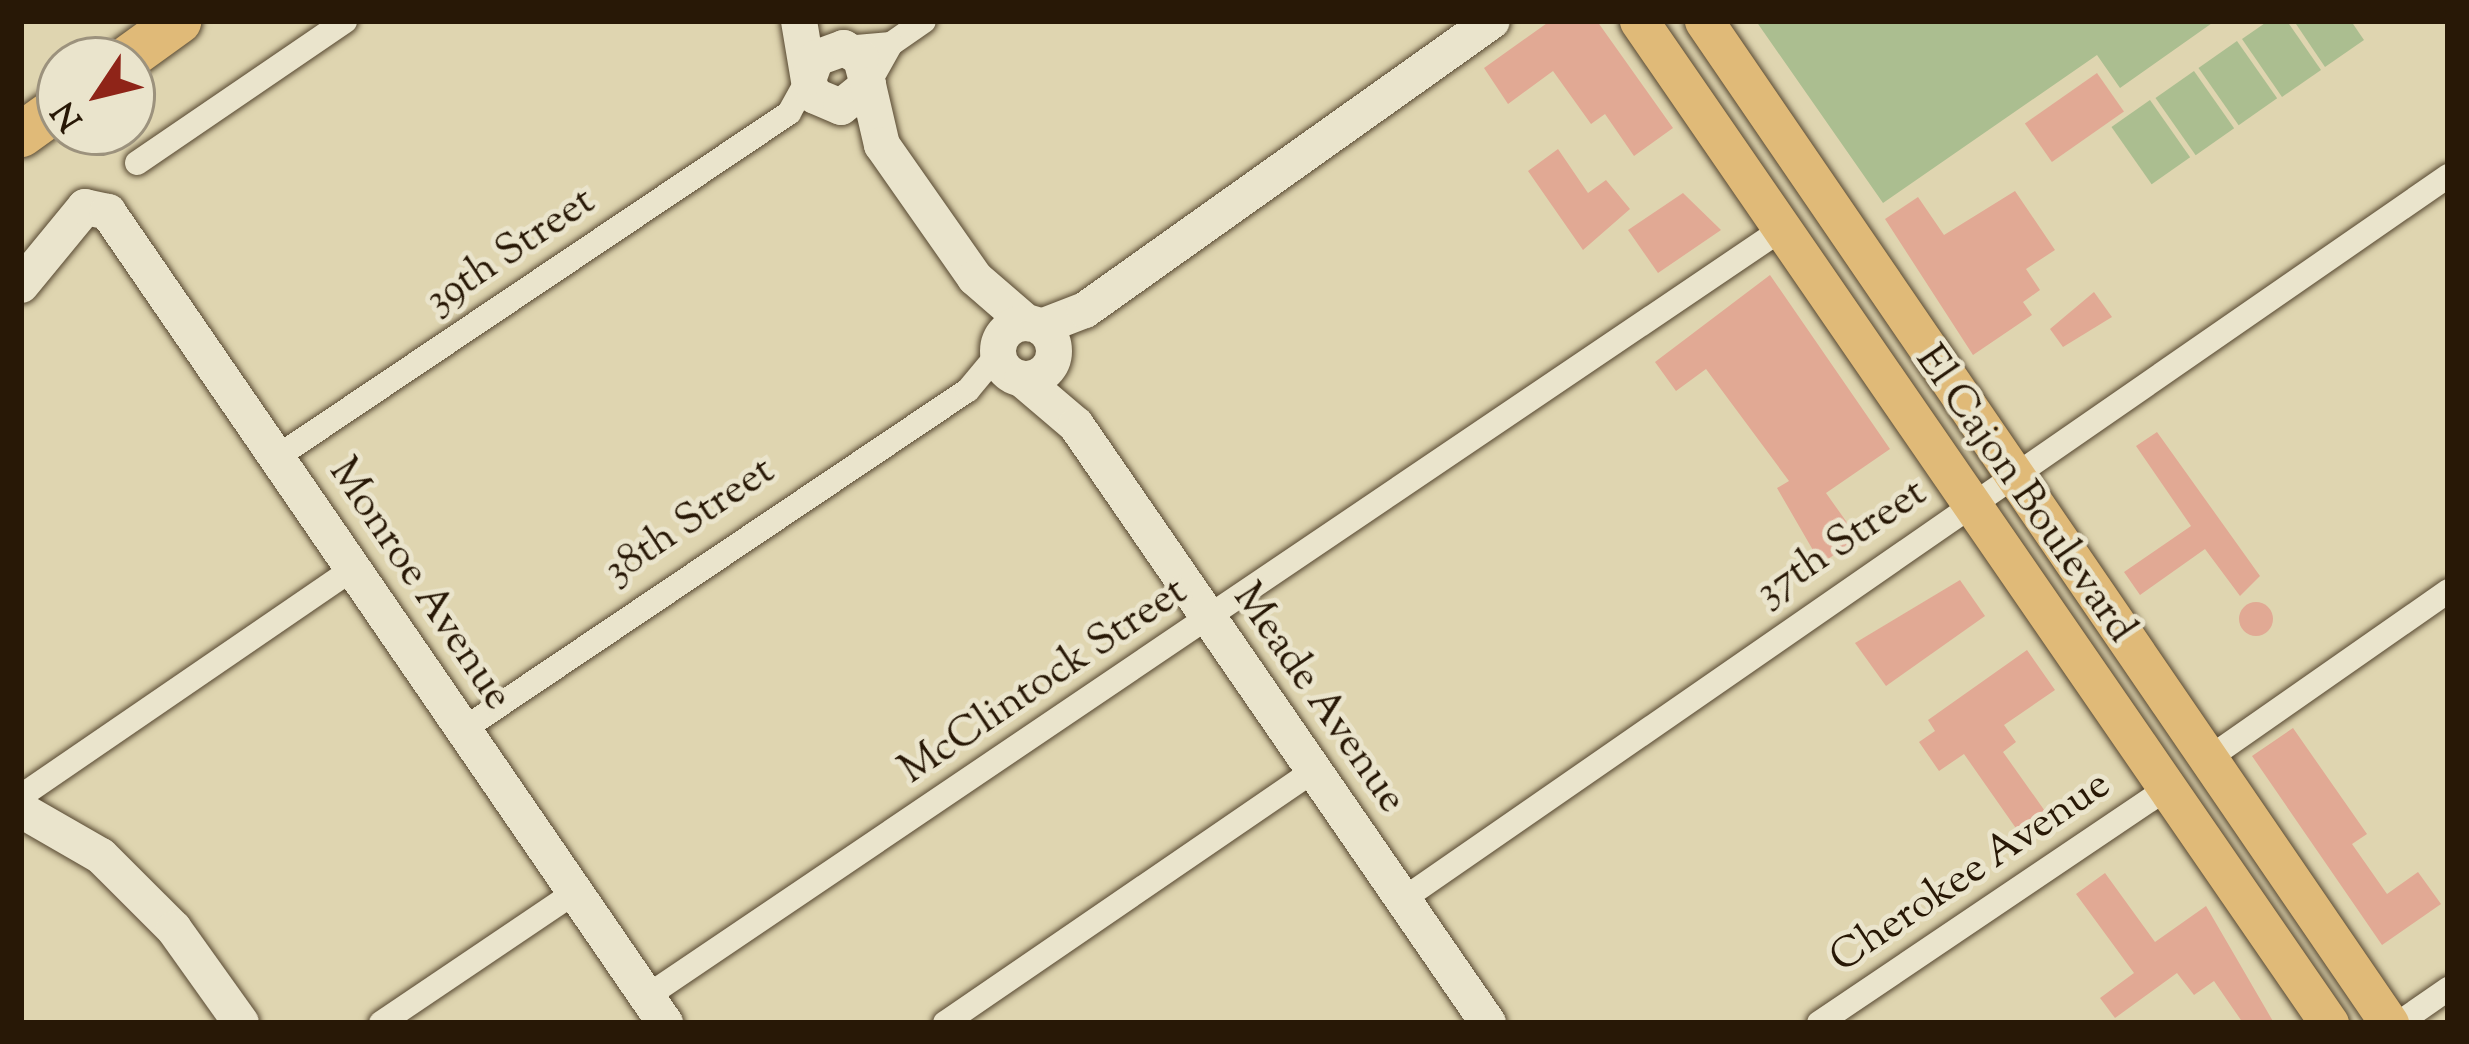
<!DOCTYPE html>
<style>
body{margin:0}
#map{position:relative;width:2469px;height:1044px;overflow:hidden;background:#dfd5b0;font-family:"Sorts Mill Goudy",serif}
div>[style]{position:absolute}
.green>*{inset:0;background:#abbe90;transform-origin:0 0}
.building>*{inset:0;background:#e1a994;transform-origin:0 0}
.round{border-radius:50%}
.roads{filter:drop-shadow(0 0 3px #564730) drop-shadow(0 0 3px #564730)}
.street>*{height:24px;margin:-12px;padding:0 12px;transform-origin:12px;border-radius:12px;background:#eae4cc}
.secondary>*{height:36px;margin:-18px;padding:0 18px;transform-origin:18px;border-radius:18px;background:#eae4cc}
.secondary>.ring{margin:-18px;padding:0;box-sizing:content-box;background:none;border:36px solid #eae4cc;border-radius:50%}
.primary>*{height:39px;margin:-19.5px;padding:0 19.5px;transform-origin:19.5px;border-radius:19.5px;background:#e0ba78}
.highway>*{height:45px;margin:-22.5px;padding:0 22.5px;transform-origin:22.5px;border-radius:22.5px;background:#e0ba78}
span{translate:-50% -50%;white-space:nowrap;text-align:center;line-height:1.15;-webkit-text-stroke:10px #eae4cc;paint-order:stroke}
.street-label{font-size:42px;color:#281806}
.frame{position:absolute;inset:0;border:24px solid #281806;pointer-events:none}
.north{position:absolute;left:36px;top:36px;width:120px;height:120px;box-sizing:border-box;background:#eae4cc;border:3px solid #9c927d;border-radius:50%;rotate:235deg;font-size:33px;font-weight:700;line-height:48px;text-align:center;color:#281806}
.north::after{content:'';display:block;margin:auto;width:42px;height:54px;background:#8f2418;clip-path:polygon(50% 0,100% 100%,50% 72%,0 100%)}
</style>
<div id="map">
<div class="green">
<div style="clip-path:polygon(1756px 21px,2215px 21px,2120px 88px,2097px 55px,1883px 203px)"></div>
<div style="clip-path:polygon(2268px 21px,2287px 21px,2321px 70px,2282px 97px,2242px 39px)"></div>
<div style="clip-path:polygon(2294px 21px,2351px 21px,2364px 40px,2325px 67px)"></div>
<div style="left:2237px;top:41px;width:70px;height:47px;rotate:55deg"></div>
<div style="left:2194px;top:71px;width:70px;height:47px;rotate:55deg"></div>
<div style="left:2150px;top:100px;width:70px;height:47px;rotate:55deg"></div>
</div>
<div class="building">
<div style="clip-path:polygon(1550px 21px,1597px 21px,1673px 128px,1634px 156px,1605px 114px,1591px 124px,1553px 71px,1508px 104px,1484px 68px)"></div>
<div style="left:2097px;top:73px;width:47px;height:88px;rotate:55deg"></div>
<div style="clip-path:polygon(1558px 149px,1588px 193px,1606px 180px,1630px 209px,1583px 250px,1528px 171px)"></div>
<div style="clip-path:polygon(2015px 191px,2055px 250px,2026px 269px,2040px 290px,2023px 302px,2032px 315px,1973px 355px,1885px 219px,1918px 197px,1944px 235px)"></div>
<div style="clip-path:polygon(1683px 193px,1721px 230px,1658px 273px,1628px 230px)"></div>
<div style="clip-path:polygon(1770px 275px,1890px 449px,1826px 493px,1858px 538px,1821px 564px,1777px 488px,1789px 481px,1706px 369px,1676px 391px,1655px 362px)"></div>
<div style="clip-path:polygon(2094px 292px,2112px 317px,2063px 347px,2050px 329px)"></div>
<div style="clip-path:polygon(2157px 432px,2260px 576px,2240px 596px,2205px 549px,2140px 595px,2124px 572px,2191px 526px,2136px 446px)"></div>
<div style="clip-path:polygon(1960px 580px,1985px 616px,1886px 686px,1855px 643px)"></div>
<div class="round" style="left:2239px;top:602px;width:34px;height:34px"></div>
<div style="clip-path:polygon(2027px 650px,2055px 690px,2004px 725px,2016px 742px,2003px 752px,2047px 814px,2020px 834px,1964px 754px,1939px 771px,1919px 742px,1935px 731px,1928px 720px)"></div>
<div style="clip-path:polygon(2293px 728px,2367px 834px,2352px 844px,2387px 894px,2418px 872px,2441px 904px,2382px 945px,2252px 756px)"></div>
<div style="clip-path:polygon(2105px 873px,2155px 942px,2206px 906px,2274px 1023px,2243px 1023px,2214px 981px,2194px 995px,2177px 973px,2115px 1018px,2100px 998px,2134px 973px,2076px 894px)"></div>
</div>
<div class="roads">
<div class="street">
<div style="left:891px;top:44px;width:40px;rotate:-34.9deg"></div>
<div style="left:845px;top:48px;width:46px;rotate:-5deg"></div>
<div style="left:891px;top:44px;width:47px;rotate:119.3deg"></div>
<div style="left:137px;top:163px;width:252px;rotate:-34.3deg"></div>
<div style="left:277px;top:457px;width:617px;rotate:-33.9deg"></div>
<div style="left:789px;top:113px;width:41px;rotate:-60.9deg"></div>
<div style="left:464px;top:729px;width:607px;rotate:-33.93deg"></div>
<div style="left:968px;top:390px;width:47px;rotate:-50.2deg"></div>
<div style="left:2209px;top:758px;width:292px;rotate:-34.9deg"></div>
<div style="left:21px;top:796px;width:402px;rotate:-34.4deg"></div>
<div style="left:1402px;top:900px;width:1272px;rotate:-34.69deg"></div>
<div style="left:646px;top:997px;width:1371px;rotate:-34.06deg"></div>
<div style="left:381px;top:1023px;width:233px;rotate:-34deg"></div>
<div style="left:945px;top:1023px;width:446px;rotate:-34.4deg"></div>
<div style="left:1819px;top:1023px;width:420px;rotate:-34deg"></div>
<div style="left:2399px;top:1023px;width:60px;rotate:-34.8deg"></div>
</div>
<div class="secondary">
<div style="left:799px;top:21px;width:67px;rotate:80.5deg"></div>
<div style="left:810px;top:87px;width:10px;rotate:61deg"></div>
<div style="left:815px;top:96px;width:28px;rotate:23deg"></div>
<div style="left:841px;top:107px;width:35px;rotate:-39deg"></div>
<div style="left:868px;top:85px;width:28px;rotate:-105deg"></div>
<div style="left:861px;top:58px;width:20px;rotate:-150deg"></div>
<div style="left:844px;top:48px;width:30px;rotate:160deg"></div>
<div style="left:816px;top:58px;width:20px;rotate:110deg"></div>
<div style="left:868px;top:85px;width:62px;rotate:76.9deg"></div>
<div style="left:882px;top:145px;width:162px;rotate:55deg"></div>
<div style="left:975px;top:278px;width:69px;rotate:40.9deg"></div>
<div style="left:21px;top:285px;width:101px;rotate:-50.6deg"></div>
<div style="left:85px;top:207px;width:24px;rotate:12deg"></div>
<div style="left:108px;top:212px;width:984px;rotate:55.52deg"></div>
<div class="ring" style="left:998px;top:323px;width:20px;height:20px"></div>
<div style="left:1041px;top:327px;width:47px;rotate:-21.1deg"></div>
<div style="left:1085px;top:310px;width:499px;rotate:-35.4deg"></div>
<div style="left:1022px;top:379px;width:71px;rotate:40.4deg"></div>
<div style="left:1076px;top:425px;width:726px;rotate:55.43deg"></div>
<div style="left:21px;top:810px;width:92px;rotate:29.9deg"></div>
<div style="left:101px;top:856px;width:103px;rotate:45deg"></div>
<div style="left:174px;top:929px;width:115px;rotate:54.5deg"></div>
</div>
<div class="primary">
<div style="left:1639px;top:21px;width:1217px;rotate:55.45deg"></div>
<div style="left:1704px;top:21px;width:1214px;rotate:55.64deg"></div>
</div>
<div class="highway">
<div style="left:124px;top:60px;width:67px;rotate:-35.8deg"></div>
<div style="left:21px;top:134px;width:48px;rotate:-35.7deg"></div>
</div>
</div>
<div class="street-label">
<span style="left:511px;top:252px;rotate:-34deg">39th Street</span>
<span style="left:2024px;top:495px;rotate:55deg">El Cajon Boulevard</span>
<span style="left:690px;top:522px;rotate:-34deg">38th Street</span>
<span style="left:1842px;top:544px;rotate:-34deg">37th Street</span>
<span style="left:419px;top:585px;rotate:56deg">Monroe Avenue</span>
<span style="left:1044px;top:682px;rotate:-34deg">McClintock Street</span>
<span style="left:1318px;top:699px;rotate:55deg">Meade Avenue</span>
<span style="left:1971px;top:873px;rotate:-34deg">Cherokee Avenue</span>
</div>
<div class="frame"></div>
<div class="north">N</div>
</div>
